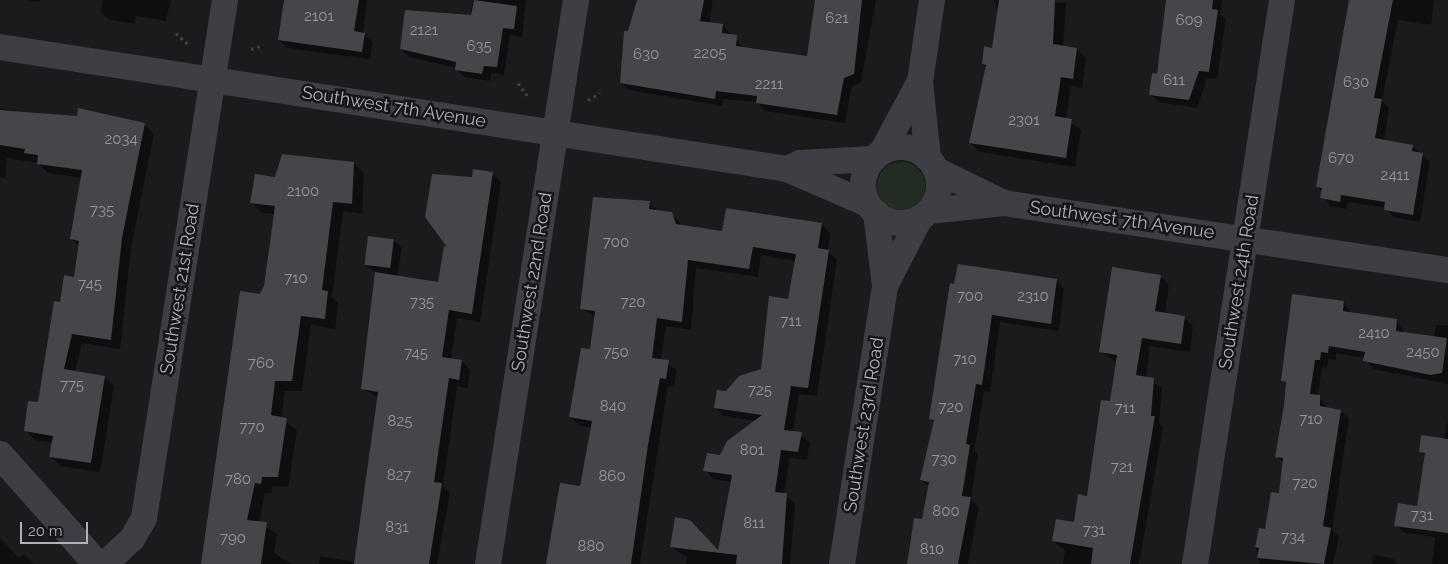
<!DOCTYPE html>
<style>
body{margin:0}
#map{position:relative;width:1448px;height:564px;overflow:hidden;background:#1b1b1d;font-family:Raleway,sans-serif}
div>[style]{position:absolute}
.green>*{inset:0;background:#222b24}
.round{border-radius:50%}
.shadow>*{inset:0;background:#0007}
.building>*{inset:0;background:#45454a;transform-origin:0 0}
.path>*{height:3px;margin-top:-1.5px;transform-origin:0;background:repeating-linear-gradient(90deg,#424349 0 2.5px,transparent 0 6.5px)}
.minor>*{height:26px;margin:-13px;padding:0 13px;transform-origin:13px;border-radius:13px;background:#3e3e44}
.minor>.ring{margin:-13px;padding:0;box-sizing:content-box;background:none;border:26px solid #3e3e44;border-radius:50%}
.tertiary>*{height:28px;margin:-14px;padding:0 14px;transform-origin:14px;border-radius:14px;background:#3e3e44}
span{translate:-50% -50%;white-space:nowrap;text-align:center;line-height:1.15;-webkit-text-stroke:5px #161518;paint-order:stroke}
.number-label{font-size:15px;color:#9495a0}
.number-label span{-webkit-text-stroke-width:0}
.street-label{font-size:18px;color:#aeb0bc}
.scale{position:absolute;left:20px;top:522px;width:68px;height:22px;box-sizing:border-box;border:2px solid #aeb0bc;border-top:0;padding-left:6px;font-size:15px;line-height:18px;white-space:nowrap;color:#aeb0bc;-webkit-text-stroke:4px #161518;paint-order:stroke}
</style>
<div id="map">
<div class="green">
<div class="round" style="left:877px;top:162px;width:48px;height:48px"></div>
</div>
<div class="shadow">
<div style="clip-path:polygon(27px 0,40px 0,39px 2px)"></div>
<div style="clip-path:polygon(103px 0,171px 0,166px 21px,136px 16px,135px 24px,109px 20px,101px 12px)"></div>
<div style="clip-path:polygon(284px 0,367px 0,363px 34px,373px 42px,370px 59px,287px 48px,279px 40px)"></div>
<div style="clip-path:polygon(473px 0,526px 0,522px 37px,510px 35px,504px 75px,491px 73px,490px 81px,464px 77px,456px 68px,409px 57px,401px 49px,470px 16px)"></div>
<div style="clip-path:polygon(640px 0,713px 0,709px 24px,723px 25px,744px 49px,808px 58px,816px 0,876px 0,861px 82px,852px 86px,845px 123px,765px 111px,757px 102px,723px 99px,722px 106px,629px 90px,621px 82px)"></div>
<div style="clip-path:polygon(994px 0,1066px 3px,1063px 47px,1077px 49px,1086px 58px,1082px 88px,1071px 86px,1066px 119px,1081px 130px,1075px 167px,980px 152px,970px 143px,987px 68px,983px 64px,994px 49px,999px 12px)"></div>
<div style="clip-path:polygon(1167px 0,1222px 0,1220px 14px,1226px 19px,1217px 79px,1207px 78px,1197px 108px,1158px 102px,1150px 94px,1158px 76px)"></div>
<div style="clip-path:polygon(1350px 0,1434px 0,1431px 25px,1398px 20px,1382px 101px,1389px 108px,1384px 141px,1412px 146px,1430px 162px,1420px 222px,1393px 217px,1386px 208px,1348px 202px,1347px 209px,1330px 206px,1318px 186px)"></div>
<div style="clip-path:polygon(0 109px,144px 124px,154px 134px,131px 248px,120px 349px,82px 343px,75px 372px,105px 377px,114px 386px,100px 472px,60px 466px,51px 456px,53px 443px,35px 440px,25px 430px,39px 404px,61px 304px,75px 278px,80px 247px,72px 239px,82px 178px,48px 173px,38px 163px,7px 158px,5px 178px,0 177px)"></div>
<div style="clip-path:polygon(354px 163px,364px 174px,362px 214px,343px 211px,332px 297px,338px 303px,335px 329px,311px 325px,302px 391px,285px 391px,281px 418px,297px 430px,288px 487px,272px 486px,271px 494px,265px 493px,259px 522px,277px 534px,274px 553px,292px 564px,202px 564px,265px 286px,275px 214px,262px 213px,252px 202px,276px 178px)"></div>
<div style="clip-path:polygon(492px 174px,501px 182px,480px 322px,457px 318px,451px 360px,462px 361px,470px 370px,468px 388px,457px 386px,443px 486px,450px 493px,437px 564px,319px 564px,320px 556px,356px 562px,379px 398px,362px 388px,376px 273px,365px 265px,394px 240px,402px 248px,397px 277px,439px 284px,473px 178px)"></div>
<div style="clip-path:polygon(649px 203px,658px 211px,672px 214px,682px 226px,723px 232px,822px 224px,830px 233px,828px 251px,837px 260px,817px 396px,799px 394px,793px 432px,810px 442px,807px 460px,790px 458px,784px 494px,795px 503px,790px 564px,686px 564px,687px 557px,671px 547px,719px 552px,732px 482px,713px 479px,705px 470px,756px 421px,724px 416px,715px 407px,727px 393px,763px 370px,789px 300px,796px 261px,761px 255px,758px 277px,696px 268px,691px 330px,666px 326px,661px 360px,677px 370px,674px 387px,668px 386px,640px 564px,548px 564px,581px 487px,592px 428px,579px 425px,570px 417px,591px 351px,596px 318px,582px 309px)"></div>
<div style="clip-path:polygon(1160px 276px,1169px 285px,1165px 314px,1184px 317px,1193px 326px,1190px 352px,1150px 346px,1146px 378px,1162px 388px,1159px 423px,1163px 427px,1139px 564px,1063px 564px,1065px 550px,1053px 541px,1075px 523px,1088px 497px,1111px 403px,1117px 362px,1100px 351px)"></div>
<div style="clip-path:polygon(1056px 280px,1064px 288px,1059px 331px,1000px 322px,990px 392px,984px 391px,974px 451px,978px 454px,971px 499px,979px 507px,968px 564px,911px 564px,910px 539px,915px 519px,924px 520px,929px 487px,921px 480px,934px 422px,930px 418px,951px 285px)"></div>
<div style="clip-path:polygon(1344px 302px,1351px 313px,1397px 320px,1404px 333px,1434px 337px,1436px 325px,1448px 326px,1448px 384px,1373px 369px,1365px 358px,1336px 353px,1336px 360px,1328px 359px,1327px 368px,1322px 367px,1318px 396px,1327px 408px,1341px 411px,1349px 419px,1332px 530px,1339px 537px,1333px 564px,1260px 564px,1256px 547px,1280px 495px,1284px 464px,1276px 456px,1287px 385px,1282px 380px)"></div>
<div style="clip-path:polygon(1448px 419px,1448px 564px,1432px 564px,1435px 537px,1404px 533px,1396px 525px,1418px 507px,1426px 457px,1420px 451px,1444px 440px)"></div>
<div style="clip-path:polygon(0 538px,19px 558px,24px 554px,34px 564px,0 564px)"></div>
<div style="clip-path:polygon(1373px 555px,1392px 558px,1398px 564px,1372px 564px)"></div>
</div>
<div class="building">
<div style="clip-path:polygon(284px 0,359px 0,354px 31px,365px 33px,362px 52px,278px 40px)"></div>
<div style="clip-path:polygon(474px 0,517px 6px,514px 29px,503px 28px,497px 67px,484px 66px,482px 74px,455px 70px,456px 62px,400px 49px,405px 10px,471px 15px)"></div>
<div style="clip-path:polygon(637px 0,704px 0,700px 21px,723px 24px,722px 33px,737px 35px,736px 46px,807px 56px,815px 0,862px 0,854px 74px,844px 78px,837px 115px,756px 103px,757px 96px,716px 91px,715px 99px,620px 83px,624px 31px,628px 31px)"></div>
<div style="clip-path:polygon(999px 0,1055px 0,1053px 44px,1077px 48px,1073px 79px,1061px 77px,1055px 116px,1072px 119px,1066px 158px,969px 143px,986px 65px,982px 64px,984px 46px,992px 48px)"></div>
<div style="clip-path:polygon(1166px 0,1213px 0,1212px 9px,1218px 10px,1209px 72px,1199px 71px,1189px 100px,1149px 95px,1152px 73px,1157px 74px)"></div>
<div style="clip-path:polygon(1349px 0,1393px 0,1374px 98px,1382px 99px,1375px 138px,1413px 145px,1412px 151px,1423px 153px,1413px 215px,1384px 210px,1385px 202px,1341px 195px,1340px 202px,1320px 198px,1322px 188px,1316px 187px)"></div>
<div style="clip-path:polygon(78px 108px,145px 123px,122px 238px,111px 340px,72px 334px,64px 369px,105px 376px,91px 463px,49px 457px,53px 436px,24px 431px,28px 401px,38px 402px,54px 301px,60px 302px,64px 275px,74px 277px,79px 241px,70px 239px,82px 170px,37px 164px,38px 155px,24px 153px,25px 149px,0 145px,0 110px,77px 116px)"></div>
<div style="clip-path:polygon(282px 154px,354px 162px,352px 204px,333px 202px,322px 290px,328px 291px,325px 319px,301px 316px,292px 381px,275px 381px,271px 415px,287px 418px,278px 477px,262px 477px,261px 484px,255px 483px,247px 520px,267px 522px,261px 564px,201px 564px,240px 291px,260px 294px,264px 286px,275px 206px,250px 203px,255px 174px,275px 177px)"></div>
<div style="clip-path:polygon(473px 169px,493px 172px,472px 314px,449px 310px,442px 357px,462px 360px,459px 380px,449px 378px,434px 482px,442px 483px,429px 564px,354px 564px,378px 392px,361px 389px,375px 272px,438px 282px,444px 246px,447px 247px,425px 217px,432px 174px,472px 177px)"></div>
<div style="clip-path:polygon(593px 197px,650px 201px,649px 209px,672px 212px,676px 224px,722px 231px,726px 208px,822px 223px,818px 248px,829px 250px,808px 388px,791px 386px,784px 430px,802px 432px,798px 452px,781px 450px,775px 492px,787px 493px,782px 564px,736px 564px,737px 555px,670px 547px,675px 517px,690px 520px,718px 550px,732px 475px,703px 471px,707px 453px,720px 455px,727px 441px,762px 415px,714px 408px,717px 390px,726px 391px,739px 376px,761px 369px,769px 296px,788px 299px,796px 254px,753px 247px,749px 269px,688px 260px,682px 322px,657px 318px,652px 358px,669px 360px,666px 379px,660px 378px,648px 445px,631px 564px,546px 564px,560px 483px,580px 486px,592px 421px,569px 417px,581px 348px,590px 349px,595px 311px,580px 309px)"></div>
<div style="left:368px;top:236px;width:26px;height:29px;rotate:7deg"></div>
<div style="clip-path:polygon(958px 264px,1057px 279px,1051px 324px,992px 315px,982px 385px,976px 384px,966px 444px,970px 445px,962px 496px,971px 497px,958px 564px,907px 564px,914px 518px,922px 519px,929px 482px,920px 480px,934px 420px,929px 419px,950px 283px,954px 284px)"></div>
<div style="clip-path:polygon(1112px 267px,1161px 275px,1155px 311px,1185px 316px,1181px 344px,1142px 338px,1136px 375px,1154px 378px,1151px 416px,1155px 416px,1130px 564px,1091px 564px,1093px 548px,1052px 541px,1056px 519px,1074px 522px,1078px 494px,1087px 496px,1101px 400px,1110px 401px,1117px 355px,1099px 352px)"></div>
<div style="clip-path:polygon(1292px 294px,1344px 301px,1343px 311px,1397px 319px,1396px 331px,1447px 338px,1442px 373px,1430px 375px,1363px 361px,1365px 352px,1329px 346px,1328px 353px,1321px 352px,1320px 360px,1315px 360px,1310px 394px,1320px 395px,1320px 406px,1341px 410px,1323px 526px,1331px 528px,1324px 564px,1257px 558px,1259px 548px,1255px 547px,1259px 528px,1265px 529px,1271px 492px,1279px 493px,1283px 458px,1275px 457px,1284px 405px,1286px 382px,1281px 381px)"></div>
<div style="clip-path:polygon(1421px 435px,1448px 439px,1448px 533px,1394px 526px,1398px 503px,1417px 506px,1425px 453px,1419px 452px)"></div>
</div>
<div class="path">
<div style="left:176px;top:33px;width:18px;rotate:43deg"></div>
<div style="left:251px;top:49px;width:13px;rotate:-18deg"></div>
<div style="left:518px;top:83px;width:17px;rotate:54deg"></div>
<div style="left:588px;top:100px;width:14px;rotate:-30deg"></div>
</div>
<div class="minor">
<div style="left:0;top:47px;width:796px;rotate:8.81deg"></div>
<div style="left:787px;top:169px;width:88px;rotate:23.4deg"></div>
<div class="ring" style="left:863px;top:147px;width:50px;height:50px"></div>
<div style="left:882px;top:152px;width:78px;rotate:-61.8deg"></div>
<div style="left:928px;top:159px;width:77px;rotate:-95.9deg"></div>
<div style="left:920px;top:82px;width:83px;rotate:-81.7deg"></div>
<div style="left:787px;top:169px;width:14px;rotate:-25deg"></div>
<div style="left:800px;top:163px;width:74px;rotate:-3.1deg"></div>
<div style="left:936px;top:170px;width:76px;rotate:25.9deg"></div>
<div style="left:929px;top:211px;width:75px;rotate:-6.1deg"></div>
<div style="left:1004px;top:203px;width:449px;rotate:8.6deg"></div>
<div style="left:885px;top:286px;width:76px;rotate:-62.8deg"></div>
<div style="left:105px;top:564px;width:37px;rotate:-43deg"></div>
<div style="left:132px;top:539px;width:24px;rotate:-60deg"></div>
<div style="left:144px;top:518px;width:524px;rotate:-81.11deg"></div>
<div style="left:488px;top:564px;width:571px;rotate:-81.13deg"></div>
<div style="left:842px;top:564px;width:281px;rotate:-81.2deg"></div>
<div style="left:885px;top:286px;width:74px;rotate:-97deg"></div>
<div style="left:1195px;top:564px;width:571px;rotate:-81.23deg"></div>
</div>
<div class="tertiary">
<div style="left:0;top:455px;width:146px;rotate:48.3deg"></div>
</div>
<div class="number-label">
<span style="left:319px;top:17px">2101</span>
<span style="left:837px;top:19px">621</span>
<span style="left:1189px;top:21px">609</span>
<span style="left:424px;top:31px">2121</span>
<span style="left:479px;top:47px">635</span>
<span style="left:710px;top:54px">2205</span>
<span style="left:646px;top:55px">630</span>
<span style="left:1174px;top:81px">611</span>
<span style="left:1356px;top:83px">630</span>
<span style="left:769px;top:85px">2211</span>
<span style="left:1024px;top:121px">2301</span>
<span style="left:121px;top:140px">2034</span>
<span style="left:1341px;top:159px">670</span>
<span style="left:1395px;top:176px">2411</span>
<span style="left:303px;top:192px">2100</span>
<span style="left:102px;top:211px">735</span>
<span style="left:616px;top:243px">700</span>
<span style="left:296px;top:279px">710</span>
<span style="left:90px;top:285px">745</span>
<span style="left:970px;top:297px">700</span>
<span style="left:1033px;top:297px">2310</span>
<span style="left:422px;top:303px">735</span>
<span style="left:633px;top:303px">720</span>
<span style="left:791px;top:322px">711</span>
<span style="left:1374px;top:334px">2410</span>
<span style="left:616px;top:353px">750</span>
<span style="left:1423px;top:353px">2450</span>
<span style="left:416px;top:354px">745</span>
<span style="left:965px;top:360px">710</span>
<span style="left:261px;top:364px">760</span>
<span style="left:72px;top:386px">775</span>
<span style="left:760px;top:391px">725</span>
<span style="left:613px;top:407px">840</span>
<span style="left:951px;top:408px">720</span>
<span style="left:1125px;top:409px">711</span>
<span style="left:1311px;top:420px">710</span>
<span style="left:400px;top:422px">825</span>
<span style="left:252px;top:428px">770</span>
<span style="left:752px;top:451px">801</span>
<span style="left:944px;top:460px">730</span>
<span style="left:1122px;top:468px">721</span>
<span style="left:399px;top:476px">827</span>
<span style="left:612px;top:477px">860</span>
<span style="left:238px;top:480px">780</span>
<span style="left:1305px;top:484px">720</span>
<span style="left:946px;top:512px">800</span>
<span style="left:1422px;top:516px">731</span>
<span style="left:754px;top:524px">811</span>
<span style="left:397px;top:528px">831</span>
<span style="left:1094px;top:531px">731</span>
<span style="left:1293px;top:538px">734</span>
<span style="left:233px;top:539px">790</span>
<span style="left:591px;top:547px">880</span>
<span style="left:932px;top:550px">810</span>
</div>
<div class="street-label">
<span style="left:394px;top:107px;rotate:9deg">Southwest 7th Avenue</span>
<span style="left:1122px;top:220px;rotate:8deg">Southwest 7th Avenue</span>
<span style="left:532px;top:282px;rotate:-81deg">Southwest 22nd Road</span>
<span style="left:1239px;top:282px;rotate:-81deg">Southwest 24th Road</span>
<span style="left:180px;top:289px;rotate:-81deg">Southwest 21st Road</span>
<span style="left:864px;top:425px;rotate:-81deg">Southwest 23rd Road</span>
</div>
<div class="scale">20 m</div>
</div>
